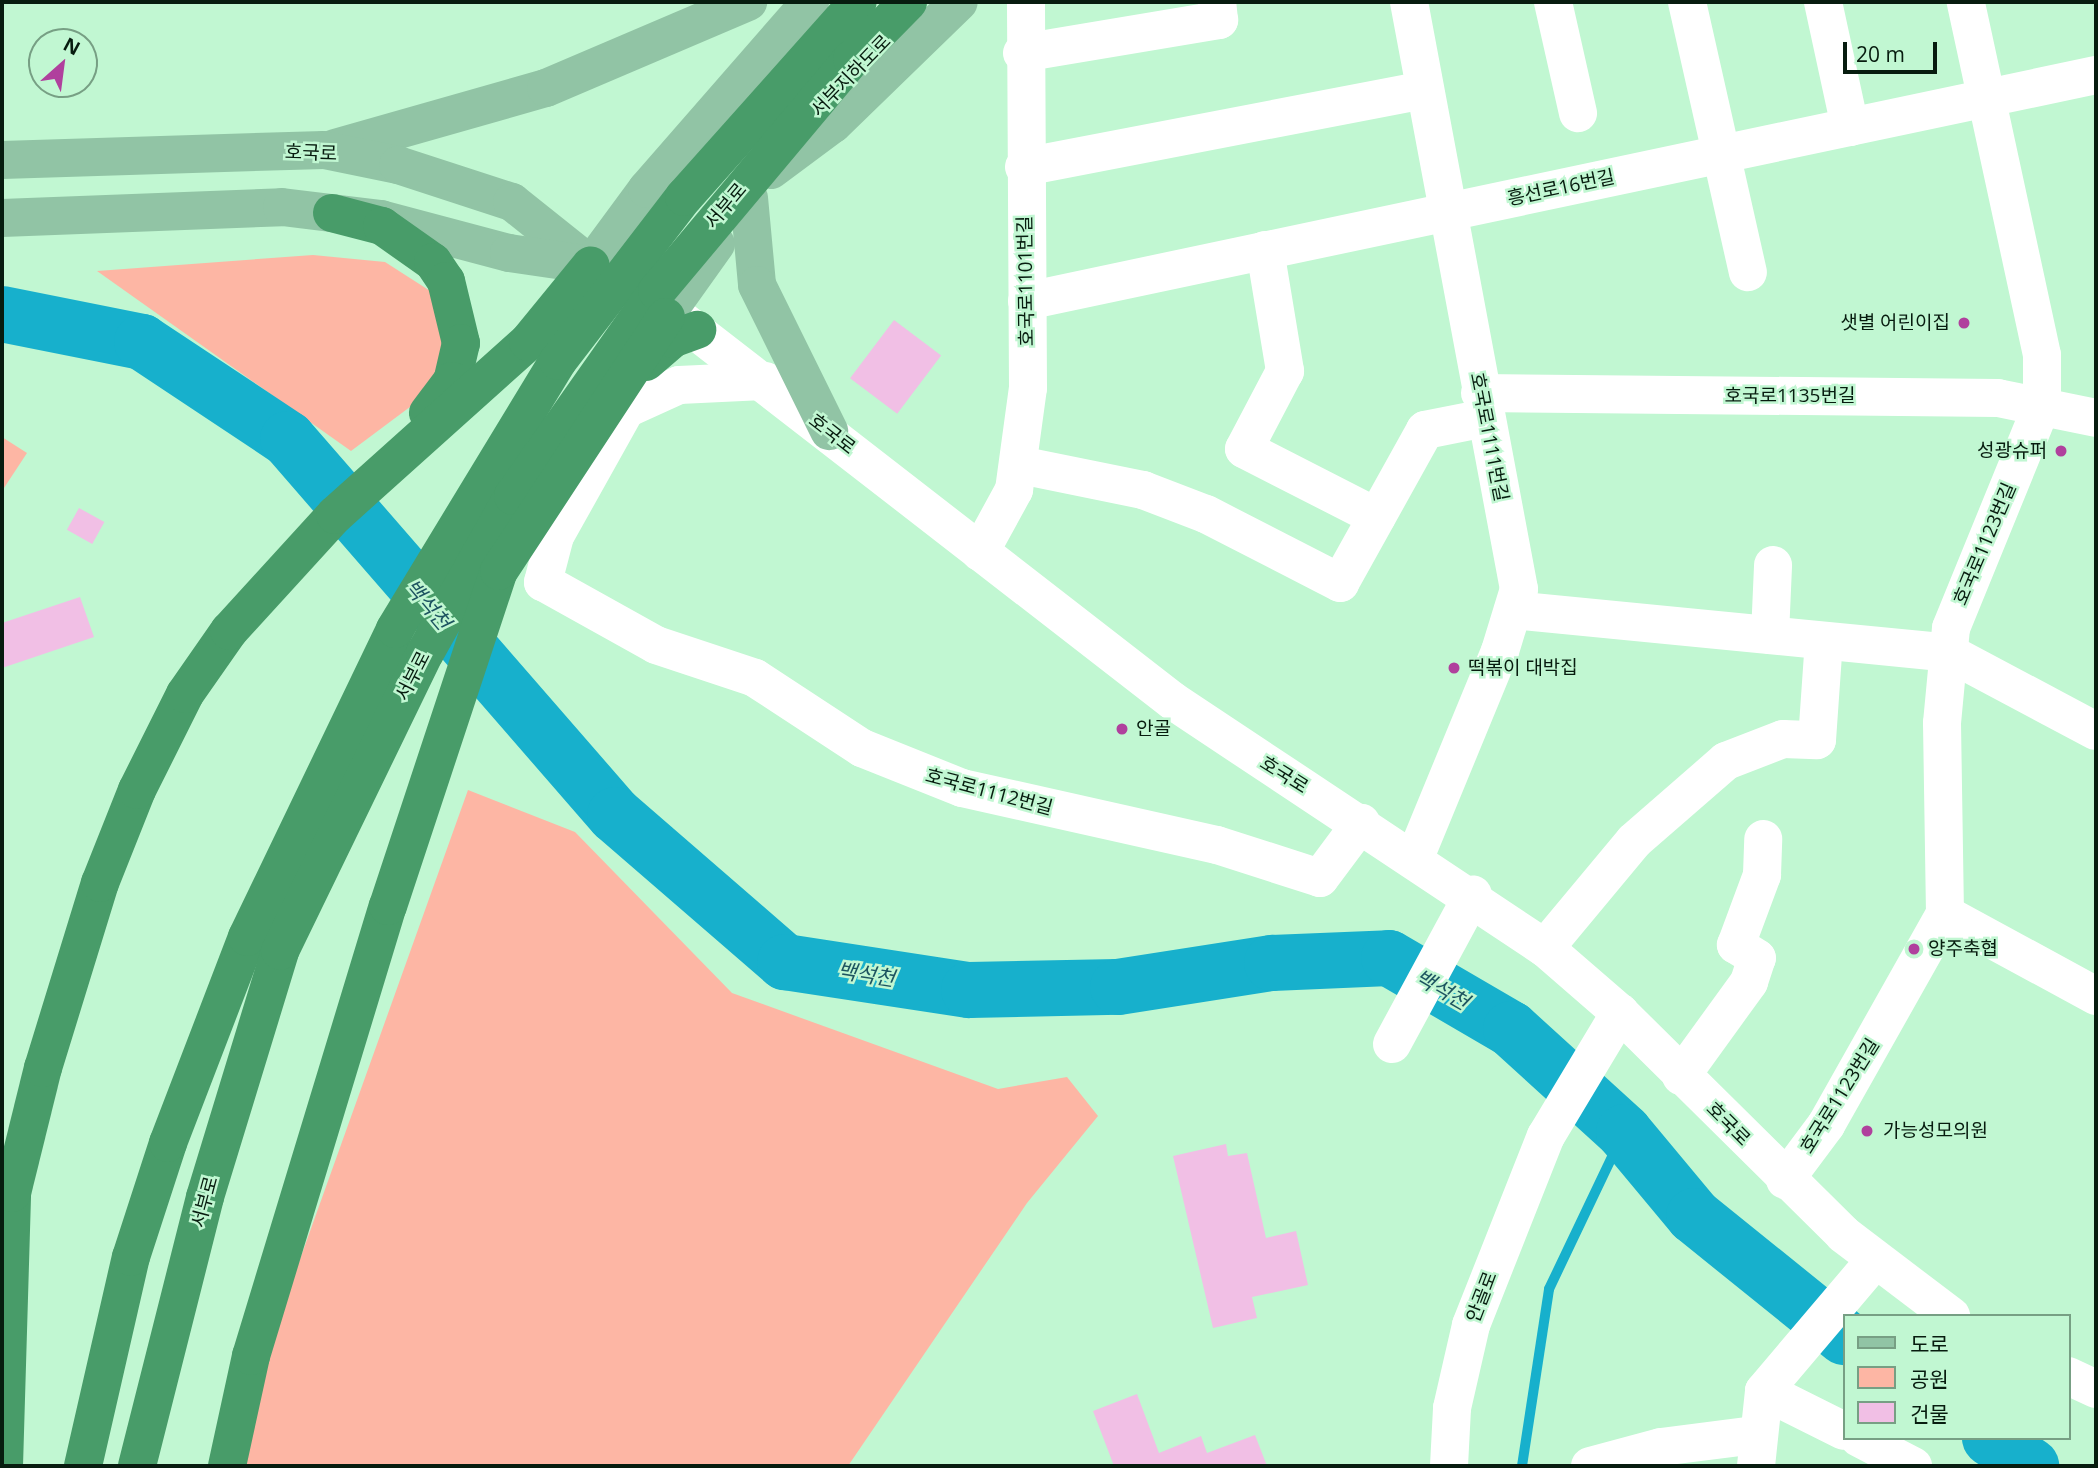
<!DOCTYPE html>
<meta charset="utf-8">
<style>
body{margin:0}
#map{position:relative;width:2098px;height:1468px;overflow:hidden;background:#c1f7d2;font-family:"Open Sans","Noto Sans KR",sans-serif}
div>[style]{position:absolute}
.green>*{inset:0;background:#fdb6a4}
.stream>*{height:10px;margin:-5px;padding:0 5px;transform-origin:5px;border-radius:5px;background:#17b0cc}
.river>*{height:56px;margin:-28px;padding:0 28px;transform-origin:28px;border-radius:28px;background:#17b0cc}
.building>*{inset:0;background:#f1bfe5;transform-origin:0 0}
.minor>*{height:38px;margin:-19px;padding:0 19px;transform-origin:19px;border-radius:19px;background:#fff}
.major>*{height:38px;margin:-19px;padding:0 19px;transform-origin:19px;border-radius:19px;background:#91c4a5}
.highway>*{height:38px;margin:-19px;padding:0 19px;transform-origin:19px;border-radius:19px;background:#489c69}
.dots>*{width:19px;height:19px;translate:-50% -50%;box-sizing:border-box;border:4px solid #c1f7d2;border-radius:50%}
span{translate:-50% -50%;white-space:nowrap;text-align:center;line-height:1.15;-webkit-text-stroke:5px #c1f7d2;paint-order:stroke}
.street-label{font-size:19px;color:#071c0f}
.poi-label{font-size:19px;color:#071c0f}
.right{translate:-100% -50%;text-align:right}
.left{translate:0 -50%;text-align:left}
.water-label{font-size:21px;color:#1d5460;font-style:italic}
.frame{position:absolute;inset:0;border:4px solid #071c0f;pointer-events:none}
.legend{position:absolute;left:1843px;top:1314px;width:228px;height:126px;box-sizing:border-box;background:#c1f7d2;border:2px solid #779f84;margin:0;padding:9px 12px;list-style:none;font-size:21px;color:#071c0f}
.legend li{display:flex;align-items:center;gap:14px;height:35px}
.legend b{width:35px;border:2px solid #779f84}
.north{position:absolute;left:28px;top:28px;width:70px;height:70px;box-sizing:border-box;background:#c1f7d2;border:2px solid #779f84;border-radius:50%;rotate:28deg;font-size:19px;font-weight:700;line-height:28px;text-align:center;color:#071c0f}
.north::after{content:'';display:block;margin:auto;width:24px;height:32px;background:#b0409d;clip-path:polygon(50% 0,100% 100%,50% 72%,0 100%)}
.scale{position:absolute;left:1843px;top:42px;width:94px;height:32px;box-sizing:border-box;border:4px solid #071c0f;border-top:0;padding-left:9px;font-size:21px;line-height:24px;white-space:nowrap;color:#071c0f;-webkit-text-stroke:5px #c1f7d2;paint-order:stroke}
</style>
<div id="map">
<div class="green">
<div style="clip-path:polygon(313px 255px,385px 262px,438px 296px,460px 346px,438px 386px,351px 451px,97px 271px)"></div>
<div style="clip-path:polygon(2px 437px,27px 453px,2px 491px)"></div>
<div style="clip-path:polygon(468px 790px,575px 832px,732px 993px,998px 1089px,1067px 1077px,1098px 1116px,1027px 1203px,848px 1466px,226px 1466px)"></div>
</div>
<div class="stream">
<div style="left:1522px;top:1466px;width:179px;rotate:-81.3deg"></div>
<div style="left:1549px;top:1289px;width:174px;rotate:-64.5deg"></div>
</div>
<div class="river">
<div style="left:2px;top:314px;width:143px;rotate:11.3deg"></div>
<div style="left:142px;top:342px;width:175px;rotate:33.6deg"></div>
<div style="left:288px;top:439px;width:498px;rotate:49deg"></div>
<div style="left:615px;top:815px;width:225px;rotate:40.9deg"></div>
<div style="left:785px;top:962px;width:186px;rotate:8.7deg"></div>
<div style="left:969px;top:990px;width:149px;rotate:-1.2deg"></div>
<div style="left:1118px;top:987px;width:156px;rotate:-8.9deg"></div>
<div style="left:1272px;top:963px;width:117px;rotate:-2.4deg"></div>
<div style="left:1389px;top:958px;width:141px;rotate:30.2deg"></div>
<div style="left:1511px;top:1029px;width:153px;rotate:42.3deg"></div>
<div style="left:1624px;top:1132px;width:109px;rotate:50.2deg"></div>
<div style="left:1694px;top:1216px;width:193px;rotate:38.9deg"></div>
<div style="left:1990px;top:1438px;width:50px;rotate:34.3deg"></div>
</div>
<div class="building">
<div style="left:894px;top:320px;width:59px;height:73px;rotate:37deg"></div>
<div style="left:79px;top:508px;width:29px;height:25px;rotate:29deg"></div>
<div style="clip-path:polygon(80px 597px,94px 637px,2px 668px,2px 623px)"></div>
<div style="clip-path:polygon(1226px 1144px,1228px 1156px,1247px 1153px,1266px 1238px,1296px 1231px,1308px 1285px,1252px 1297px,1257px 1318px,1213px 1328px,1173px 1156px)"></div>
<div style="clip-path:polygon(1137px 1394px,1159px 1453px,1201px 1436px,1207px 1453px,1255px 1435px,1267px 1466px,1114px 1466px,1093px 1411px)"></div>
</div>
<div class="minor">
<div style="left:1409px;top:2px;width:597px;rotate:79.39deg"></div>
<div style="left:1519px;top:589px;width:65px;rotate:107deg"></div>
<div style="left:1500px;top:651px;width:223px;rotate:112.4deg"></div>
<div style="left:1553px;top:2px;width:114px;rotate:77.3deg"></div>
<div style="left:1687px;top:2px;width:277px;rotate:77.3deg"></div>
<div style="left:1823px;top:2px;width:128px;rotate:77.8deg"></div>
<div style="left:1022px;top:53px;width:200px;rotate:-9.5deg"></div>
<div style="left:1219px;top:20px;width:18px;rotate:-96deg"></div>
<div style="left:1024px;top:167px;width:407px;rotate:-10.9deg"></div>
<div style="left:1265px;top:250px;width:123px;rotate:80.6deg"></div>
<div style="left:1285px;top:371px;width:88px;rotate:117.7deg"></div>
<div style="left:1244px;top:449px;width:149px;rotate:27.1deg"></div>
<div style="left:1027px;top:301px;width:1093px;rotate:-11.94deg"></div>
<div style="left:670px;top:311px;width:636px;rotate:37.79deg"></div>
<div style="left:1173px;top:701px;width:447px;rotate:33.6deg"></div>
<div style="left:1545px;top:948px;width:99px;rotate:40.9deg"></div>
<div style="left:1620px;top:1013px;width:314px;rotate:44.7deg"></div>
<div style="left:1843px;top:1234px;width:136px;rotate:37.2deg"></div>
<div style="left:765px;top:381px;width:86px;rotate:177.3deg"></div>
<div style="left:679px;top:385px;width:58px;rotate:155.6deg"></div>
<div style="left:626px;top:409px;width:145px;rotate:119.2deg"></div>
<div style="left:555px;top:536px;width:48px;rotate:104.6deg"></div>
<div style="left:543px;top:582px;width:129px;rotate:29.1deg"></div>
<div style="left:656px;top:645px;width:104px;rotate:18.4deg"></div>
<div style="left:755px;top:678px;width:128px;rotate:33.2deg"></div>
<div style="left:862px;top:748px;width:108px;rotate:21.8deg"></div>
<div style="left:962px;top:788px;width:261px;rotate:12.6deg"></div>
<div style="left:1217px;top:845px;width:108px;rotate:17.8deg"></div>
<div style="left:1320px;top:878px;width:69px;rotate:-53.3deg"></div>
<div style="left:1480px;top:393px;width:518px;rotate:0.55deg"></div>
<div style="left:1998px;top:398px;width:100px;rotate:11.5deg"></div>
<div style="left:1020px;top:465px;width:126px;rotate:11.5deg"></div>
<div style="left:1143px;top:490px;width:67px;rotate:20.9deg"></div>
<div style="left:1206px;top:514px;width:151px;rotate:27.2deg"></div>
<div style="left:1340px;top:583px;width:175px;rotate:-60.9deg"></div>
<div style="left:1425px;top:430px;width:61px;rotate:-11.3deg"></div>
<div style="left:980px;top:552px;width:71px;rotate:-61.3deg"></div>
<div style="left:1014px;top:490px;width:103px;rotate:-82.2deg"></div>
<div style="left:1028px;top:388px;width:386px;rotate:-90.3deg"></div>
<div style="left:1513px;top:610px;width:438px;rotate:5.6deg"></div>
<div style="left:1949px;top:653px;width:166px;rotate:28deg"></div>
<div style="left:1770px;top:635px;width:70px;rotate:-87.5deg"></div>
<div style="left:1945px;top:914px;width:172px;rotate:28.5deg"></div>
<div style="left:1545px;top:948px;width:139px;rotate:-50.2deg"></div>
<div style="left:1634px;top:841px;width:122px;rotate:-41deg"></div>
<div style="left:1726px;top:761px;width:61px;rotate:-21.1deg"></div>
<div style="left:1783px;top:739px;width:34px;rotate:2deg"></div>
<div style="left:1817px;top:740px;width:99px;rotate:-86deg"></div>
<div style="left:1392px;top:1044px;width:170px;rotate:-61.6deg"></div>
<div style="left:1681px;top:1076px;width:116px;rotate:-54.1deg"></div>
<div style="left:1749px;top:982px;width:25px;rotate:-72deg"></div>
<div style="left:1757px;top:958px;width:25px;rotate:-148deg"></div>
<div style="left:1736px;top:945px;width:75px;rotate:-69.6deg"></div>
<div style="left:1762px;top:875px;width:36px;rotate:-88deg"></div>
<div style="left:1785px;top:1180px;width:69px;rotate:-53.3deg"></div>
<div style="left:1826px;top:1125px;width:242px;rotate:-60.6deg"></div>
<div style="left:1945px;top:914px;width:191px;rotate:-90.9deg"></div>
<div style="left:1942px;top:723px;width:95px;rotate:-84.6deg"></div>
<div style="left:1951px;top:628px;width:241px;rotate:-67.8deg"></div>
<div style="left:2042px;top:405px;width:50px;rotate:-90deg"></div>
<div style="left:2042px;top:355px;width:361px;rotate:-102.2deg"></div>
<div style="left:2068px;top:1376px;width:31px;rotate:25deg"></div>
<div style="left:1764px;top:1391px;width:89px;rotate:26.6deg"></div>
<div style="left:1859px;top:1438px;width:61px;rotate:27.4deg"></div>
<div style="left:1449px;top:1466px;width:58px;rotate:-87deg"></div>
<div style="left:1452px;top:1408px;width:85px;rotate:-77.1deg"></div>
<div style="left:1471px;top:1325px;width:203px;rotate:-68.4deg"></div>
<div style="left:1546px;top:1136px;width:144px;rotate:-59deg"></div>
<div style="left:1590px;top:1466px;width:73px;rotate:-15deg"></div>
<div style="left:1661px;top:1447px;width:96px;rotate:-7.2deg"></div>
<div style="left:1756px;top:1466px;width:75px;rotate:-83.9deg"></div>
<div style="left:1764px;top:1391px;width:172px;rotate:-49.7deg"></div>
</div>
<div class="major">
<div style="left:335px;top:148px;width:219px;rotate:-15.9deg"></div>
<div style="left:546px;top:88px;width:220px;rotate:-23.1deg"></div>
<div style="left:2px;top:160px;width:322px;rotate:-1.8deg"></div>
<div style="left:324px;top:150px;width:76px;rotate:11.5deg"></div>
<div style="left:398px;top:165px;width:120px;rotate:18deg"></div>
<div style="left:512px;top:202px;width:101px;rotate:38.6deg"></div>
<div style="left:591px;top:265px;width:90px;rotate:30deg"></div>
<div style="left:669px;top:310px;width:81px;rotate:-54.5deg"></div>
<div style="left:771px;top:170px;width:77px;rotate:-36.6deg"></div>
<div style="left:833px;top:124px;width:175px;rotate:-44.1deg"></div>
<div style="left:749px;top:198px;width:87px;rotate:84.7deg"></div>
<div style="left:757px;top:285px;width:163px;rotate:63.7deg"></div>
<div style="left:2px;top:218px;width:280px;rotate:-2.2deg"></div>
<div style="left:282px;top:207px;width:100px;rotate:6.9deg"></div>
<div style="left:381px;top:219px;width:132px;rotate:14.9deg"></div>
<div style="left:509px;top:253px;width:83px;rotate:8.3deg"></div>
<div style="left:591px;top:265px;width:94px;rotate:-53.6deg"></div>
<div style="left:647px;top:189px;width:248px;rotate:-48.9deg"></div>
</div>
<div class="highway">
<div style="left:332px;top:213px;width:52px;rotate:14.6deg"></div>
<div style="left:382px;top:226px;width:62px;rotate:35.2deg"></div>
<div style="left:433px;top:262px;width:23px;rotate:56deg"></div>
<div style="left:446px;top:281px;width:64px;rotate:76.4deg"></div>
<div style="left:461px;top:343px;width:39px;rotate:103deg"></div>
<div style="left:452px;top:381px;width:40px;rotate:127deg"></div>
<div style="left:646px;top:362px;width:35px;rotate:-41deg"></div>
<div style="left:672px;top:339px;width:27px;rotate:-20deg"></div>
<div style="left:4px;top:1466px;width:273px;rotate:-88.3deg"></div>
<div style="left:12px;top:1193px;width:129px;rotate:-76.1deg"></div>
<div style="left:43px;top:1068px;width:194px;rotate:-72.9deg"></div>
<div style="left:100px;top:883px;width:100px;rotate:-68.3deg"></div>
<div style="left:137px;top:790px;width:107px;rotate:-63.4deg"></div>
<div style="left:185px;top:694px;width:77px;rotate:-55.1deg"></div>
<div style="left:229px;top:631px;width:157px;rotate:-47.6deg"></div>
<div style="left:335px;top:515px;width:259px;rotate:-41.9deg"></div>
<div style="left:528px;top:342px;width:99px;rotate:-50.7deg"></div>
<div style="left:83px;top:1466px;width:214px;rotate:-77.1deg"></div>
<div style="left:131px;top:1257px;width:120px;rotate:-72deg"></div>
<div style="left:168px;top:1143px;width:221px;rotate:-69deg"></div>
<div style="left:247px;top:937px;width:342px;rotate:-64.3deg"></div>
<div style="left:395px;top:629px;width:314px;rotate:-58.7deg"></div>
<div style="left:558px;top:361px;width:207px;rotate:-52.5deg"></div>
<div style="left:684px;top:197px;width:261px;rotate:-48.3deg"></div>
<div style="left:137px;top:1466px;width:277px;rotate:-75.8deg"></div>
<div style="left:205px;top:1197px;width:257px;rotate:-73deg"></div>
<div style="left:280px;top:951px;width:331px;rotate:-64.1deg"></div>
<div style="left:425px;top:653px;width:180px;rotate:-60.7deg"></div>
<div style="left:513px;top:496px;width:251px;rotate:-54.9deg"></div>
<div style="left:657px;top:291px;width:303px;rotate:-50deg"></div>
<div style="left:852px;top:59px;width:80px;rotate:-45.5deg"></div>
<div style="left:227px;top:1466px;width:113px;rotate:-77.7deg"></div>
<div style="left:251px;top:1356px;width:470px;rotate:-73.1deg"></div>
<div style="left:388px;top:906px;width:353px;rotate:-71.7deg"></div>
<div style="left:499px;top:571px;width:304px;rotate:-56.7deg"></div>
</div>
<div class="dots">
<div style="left:1964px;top:323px;background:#b0409d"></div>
<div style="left:2061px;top:451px;background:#b0409d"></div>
<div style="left:1454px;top:668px;background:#b0409d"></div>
<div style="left:1122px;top:729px;background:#b0409d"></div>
<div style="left:1914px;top:949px;background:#b0409d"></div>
<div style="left:1867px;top:1131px;background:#b0409d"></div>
</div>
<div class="street-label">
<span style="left:851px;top:76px;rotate:-46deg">서부지하도로</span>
<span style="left:311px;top:153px;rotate:2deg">호국로</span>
<span style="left:1561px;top:188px;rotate:-12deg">흥선로16번길</span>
<span style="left:726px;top:206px;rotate:-50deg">서부로</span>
<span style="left:1026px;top:281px;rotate:-91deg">호국로1101번길</span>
<span style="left:1790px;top:396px">호국로1135번길</span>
<span style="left:832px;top:434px;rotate:38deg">호국로</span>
<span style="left:1489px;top:437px;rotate:79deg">호국로1111번길</span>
<span style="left:1985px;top:544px;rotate:-67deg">호국로1123번길</span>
<span style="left:413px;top:676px;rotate:-63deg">서부로</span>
<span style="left:1284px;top:775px;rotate:32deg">호국로</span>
<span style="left:989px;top:792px;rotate:15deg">호국로1112번길</span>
<span style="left:1840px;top:1096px;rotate:-58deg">호국로1123번길</span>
<span style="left:1728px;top:1124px;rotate:45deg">호국로</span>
<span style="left:205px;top:1202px;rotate:-75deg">서부로</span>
<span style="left:1482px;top:1297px;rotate:-69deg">안골로</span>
</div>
<div class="poi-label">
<span class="right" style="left:1950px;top:323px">샛별 어린이집</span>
<span class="right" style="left:2047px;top:451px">성광슈퍼</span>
<span class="left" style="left:1468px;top:668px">떡볶이 대박집</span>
<span class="left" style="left:1136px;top:729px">안골</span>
<span class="left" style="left:1928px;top:949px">양주축협</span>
<span class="left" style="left:1883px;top:1131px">가능성모의원</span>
</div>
<div class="water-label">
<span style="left:428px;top:604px;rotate:50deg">백석천</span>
<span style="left:866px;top:974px;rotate:9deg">백석천</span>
<span style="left:1442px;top:989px;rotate:30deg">백석천</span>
</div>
<div class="frame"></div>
<ul class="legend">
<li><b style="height:9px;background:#91c4a5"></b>도로</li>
<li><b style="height:19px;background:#fdb6a4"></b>공원</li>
<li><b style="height:19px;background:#f1bfe5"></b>건물</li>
</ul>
<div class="north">N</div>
<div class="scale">20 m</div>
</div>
